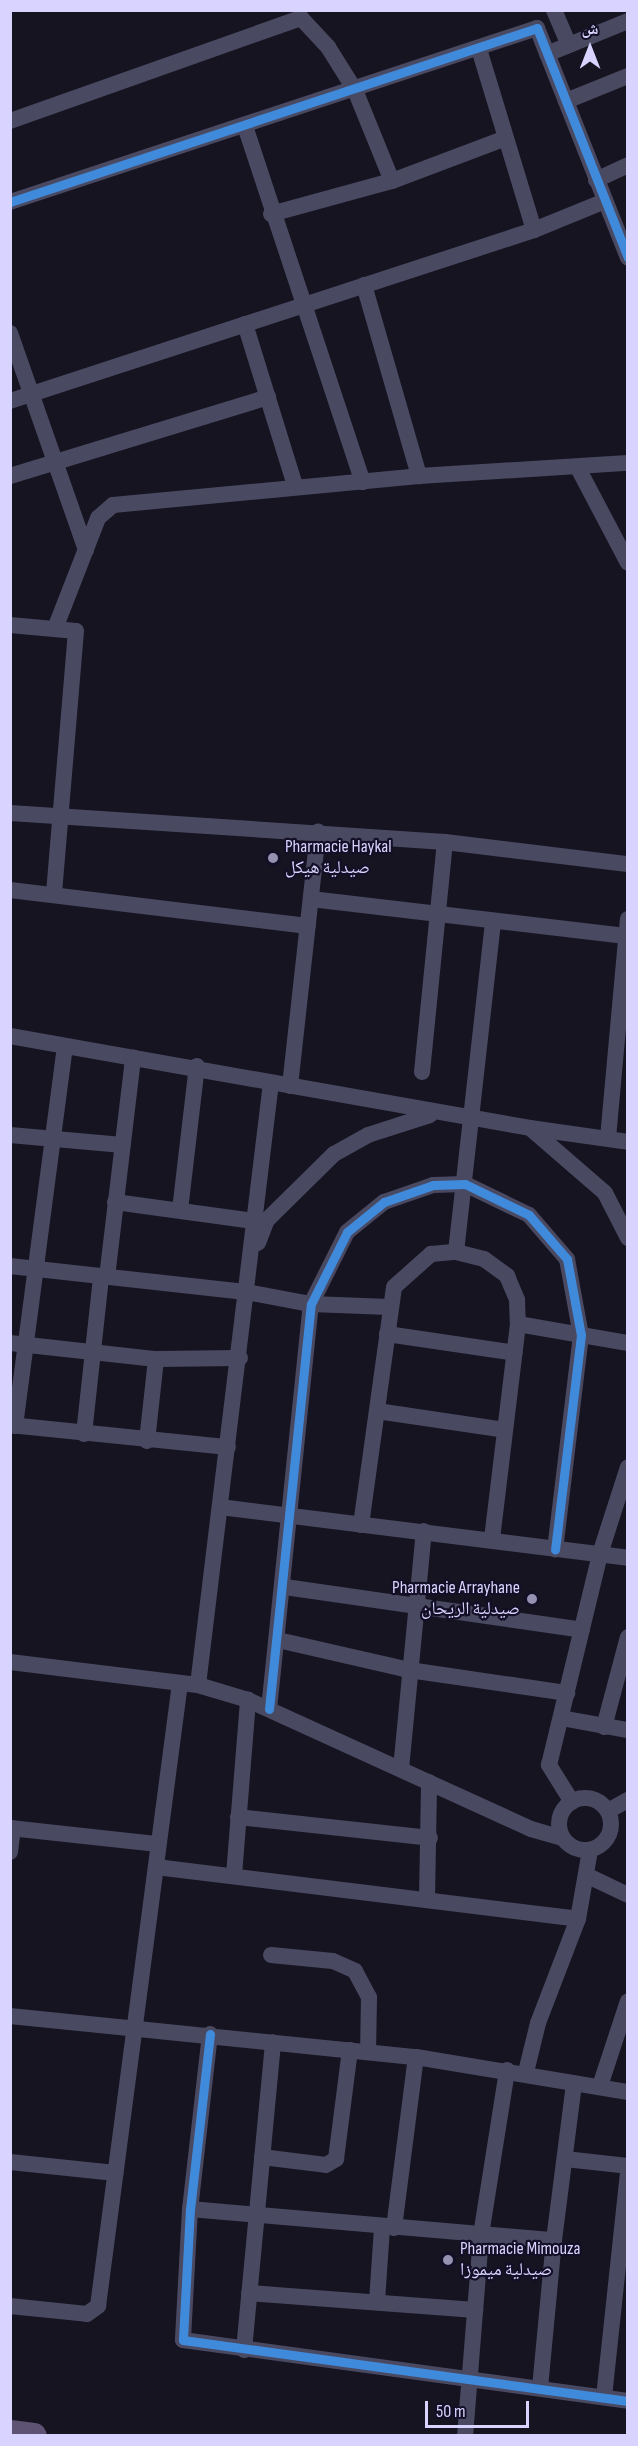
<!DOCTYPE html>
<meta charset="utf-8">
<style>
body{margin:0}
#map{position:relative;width:638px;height:2446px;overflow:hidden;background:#161421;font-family:"Sofia Sans Condensed","Noto Naskh Arabic",sans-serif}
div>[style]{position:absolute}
.minor>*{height:16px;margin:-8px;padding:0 8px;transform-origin:8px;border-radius:8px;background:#4a4962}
.minor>.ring{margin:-8px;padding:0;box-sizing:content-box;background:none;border:16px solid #4a4962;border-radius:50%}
.primary>*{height:26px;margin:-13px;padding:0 13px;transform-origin:13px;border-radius:13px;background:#5e5373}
.cycleway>*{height:9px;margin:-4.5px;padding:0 4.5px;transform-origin:4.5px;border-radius:4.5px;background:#408adc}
.dots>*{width:16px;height:16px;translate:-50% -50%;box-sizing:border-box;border:3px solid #130f26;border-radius:50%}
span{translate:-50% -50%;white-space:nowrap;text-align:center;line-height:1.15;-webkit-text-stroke:4.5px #130f26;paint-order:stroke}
.poi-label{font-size:18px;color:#d9d4ff}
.left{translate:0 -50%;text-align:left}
.right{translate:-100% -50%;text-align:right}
.frame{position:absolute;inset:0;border:12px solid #d9d4ff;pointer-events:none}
.north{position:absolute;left:560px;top:18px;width:60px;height:60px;-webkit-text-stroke:4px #130f26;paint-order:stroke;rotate:0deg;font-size:16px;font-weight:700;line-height:24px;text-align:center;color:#d9d4ff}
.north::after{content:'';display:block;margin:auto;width:21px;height:27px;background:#d9d4ff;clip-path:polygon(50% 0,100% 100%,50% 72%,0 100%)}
.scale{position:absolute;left:425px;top:2401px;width:104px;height:27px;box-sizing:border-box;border:3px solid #d9d4ff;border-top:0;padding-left:8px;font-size:18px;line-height:21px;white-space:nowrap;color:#d9d4ff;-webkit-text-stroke:4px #130f26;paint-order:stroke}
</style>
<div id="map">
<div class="minor">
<div style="left:554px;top:10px;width:38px;rotate:67deg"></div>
<div style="left:479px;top:49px;width:189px;rotate:73.1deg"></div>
<div style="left:547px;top:54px;width:87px;rotate:-22.2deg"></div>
<div style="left:566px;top:101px;width:67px;rotate:-22deg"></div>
<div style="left:10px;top:121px;width:309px;rotate:-19.5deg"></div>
<div style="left:301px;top:18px;width:40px;rotate:47deg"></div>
<div style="left:328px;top:47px;width:51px;rotate:57.9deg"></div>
<div style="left:355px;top:90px;width:98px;rotate:67.9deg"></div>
<div style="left:245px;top:126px;width:375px;rotate:71.7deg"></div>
<div style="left:596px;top:180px;width:35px;rotate:-25deg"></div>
<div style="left:10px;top:202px;width:555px;rotate:-18.27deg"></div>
<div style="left:537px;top:28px;width:247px;rotate:68.4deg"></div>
<div style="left:271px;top:214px;width:125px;rotate:-15.3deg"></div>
<div style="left:392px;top:181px;width:119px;rotate:-20.7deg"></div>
<div style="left:364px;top:285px;width:199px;rotate:73.9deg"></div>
<div style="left:245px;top:324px;width:170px;rotate:72.8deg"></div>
<div style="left:10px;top:333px;width:230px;rotate:70.7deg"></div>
<div style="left:10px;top:401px;width:551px;rotate:-18.07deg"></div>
<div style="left:534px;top:230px;width:77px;rotate:-22.2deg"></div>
<div style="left:578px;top:468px;width:107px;rotate:62.2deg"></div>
<div style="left:10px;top:476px;width:270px;rotate:-17deg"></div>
<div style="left:10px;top:625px;width:66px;rotate:5.2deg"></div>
<div style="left:76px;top:631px;width:265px;rotate:94.8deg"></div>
<div style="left:56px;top:626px;width:116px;rotate:-68.7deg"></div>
<div style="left:98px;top:518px;width:20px;rotate:-41deg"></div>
<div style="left:113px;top:505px;width:307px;rotate:-5.4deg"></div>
<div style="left:419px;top:476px;width:209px;rotate:-3.6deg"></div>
<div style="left:10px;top:813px;width:436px;rotate:3.8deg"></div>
<div style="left:445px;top:842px;width:184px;rotate:6.9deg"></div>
<div style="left:10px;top:890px;width:300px;rotate:6.9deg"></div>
<div style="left:311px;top:899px;width:319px;rotate:6.7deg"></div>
<div style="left:10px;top:1036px;width:528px;rotate:10.03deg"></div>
<div style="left:530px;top:1128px;width:99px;rotate:40.9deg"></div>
<div style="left:605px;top:1193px;width:51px;rotate:62.9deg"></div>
<div style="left:422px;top:1072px;width:231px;rotate:-84.3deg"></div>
<div style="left:290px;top:1086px;width:256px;rotate:-83.7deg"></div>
<div style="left:530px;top:1128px;width:99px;rotate:8.1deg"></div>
<div style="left:10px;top:1135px;width:113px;rotate:5.1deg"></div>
<div style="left:608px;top:1138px;width:220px;rotate:-84.8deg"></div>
<div style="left:115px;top:1202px;width:140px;rotate:7.8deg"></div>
<div style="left:180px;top:1210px;width:145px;rotate:-83.3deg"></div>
<div style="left:258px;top:1243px;width:25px;rotate:-69deg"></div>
<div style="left:267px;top:1220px;width:94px;rotate:-44.6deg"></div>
<div style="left:334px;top:1154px;width:39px;rotate:-29deg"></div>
<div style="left:368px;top:1135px;width:65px;rotate:-17.9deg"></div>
<div style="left:456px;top:1252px;width:333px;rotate:-83.6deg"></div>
<div style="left:10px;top:1266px;width:237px;rotate:6.3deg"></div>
<div style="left:246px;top:1292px;width:66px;rotate:10.5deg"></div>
<div style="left:311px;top:1304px;width:78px;rotate:2.2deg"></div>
<div style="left:107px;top:1277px;width:221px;rotate:-83.2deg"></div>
<div style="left:518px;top:1324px;width:112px;rotate:9.8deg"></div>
<div style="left:387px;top:1334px;width:129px;rotate:8.4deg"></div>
<div style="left:10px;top:1343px;width:147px;rotate:6.3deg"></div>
<div style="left:156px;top:1359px;width:84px;rotate:-0.7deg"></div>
<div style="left:377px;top:1411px;width:129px;rotate:8.4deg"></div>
<div style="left:10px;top:1425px;width:219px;rotate:5.8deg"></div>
<div style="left:15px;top:1426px;width:383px;rotate:-82.5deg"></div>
<div style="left:84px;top:1434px;width:158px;rotate:-83.8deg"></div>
<div style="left:147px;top:1441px;width:82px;rotate:-83.7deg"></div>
<div style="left:220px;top:1507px;width:411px;rotate:7.1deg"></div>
<div style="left:361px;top:1525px;width:240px;rotate:-82.1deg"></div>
<div style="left:394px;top:1287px;width:50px;rotate:-41.7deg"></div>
<div style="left:431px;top:1254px;width:25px;rotate:-5deg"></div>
<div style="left:456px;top:1252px;width:29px;rotate:14deg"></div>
<div style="left:484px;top:1259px;width:29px;rotate:36deg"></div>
<div style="left:507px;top:1276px;width:26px;rotate:67deg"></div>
<div style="left:517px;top:1300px;width:24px;rotate:88deg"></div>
<div style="left:518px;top:1324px;width:217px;rotate:96.9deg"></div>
<div style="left:285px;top:1587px;width:300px;rotate:8.2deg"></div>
<div style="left:278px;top:1640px;width:134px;rotate:12.9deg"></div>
<div style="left:409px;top:1670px;width:160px;rotate:8.3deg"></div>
<div style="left:10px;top:1662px;width:189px;rotate:7deg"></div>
<div style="left:198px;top:1685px;width:52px;rotate:16.7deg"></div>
<div style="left:248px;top:1700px;width:311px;rotate:24.5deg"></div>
<div style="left:531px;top:1829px;width:33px;rotate:16deg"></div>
<div style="left:198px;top:1685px;width:606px;rotate:-83.09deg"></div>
<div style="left:269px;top:1709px;width:407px;rotate:-84.1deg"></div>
<div style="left:311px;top:1304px;width:80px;rotate:-63.4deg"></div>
<div style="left:347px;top:1232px;width:48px;rotate:-39deg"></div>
<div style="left:384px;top:1202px;width:52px;rotate:-19.1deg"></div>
<div style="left:433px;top:1185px;width:32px;rotate:-2deg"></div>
<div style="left:465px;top:1184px;width:71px;rotate:25.8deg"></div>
<div style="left:529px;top:1215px;width:58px;rotate:49.2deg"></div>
<div style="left:567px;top:1259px;width:77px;rotate:79.6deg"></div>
<div style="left:581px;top:1335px;width:216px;rotate:96.9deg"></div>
<div style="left:561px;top:1718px;width:68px;rotate:10.2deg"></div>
<div style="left:604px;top:1727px;width:93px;rotate:-75.1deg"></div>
<div style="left:401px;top:1769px;width:239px;rotate:-84.5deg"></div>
<div class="ring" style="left:559px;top:1798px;width:36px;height:36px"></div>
<div style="left:572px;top:1802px;width:44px;rotate:-121.9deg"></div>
<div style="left:549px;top:1765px;width:217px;rotate:-76.4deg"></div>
<div style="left:600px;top:1554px;width:91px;rotate:-72.2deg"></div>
<div style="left:608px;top:1811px;width:23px;rotate:-29deg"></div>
<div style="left:238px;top:1817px;width:193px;rotate:6.2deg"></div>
<div style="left:10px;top:1828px;width:149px;rotate:6.2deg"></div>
<div style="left:10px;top:1852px;width:24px;rotate:-83deg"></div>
<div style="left:156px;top:1867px;width:425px;rotate:7deg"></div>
<div style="left:234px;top:1875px;width:176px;rotate:-85.4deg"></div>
<div style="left:588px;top:1876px;width:44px;rotate:25.4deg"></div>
<div style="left:427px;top:1900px;width:118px;rotate:-89deg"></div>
<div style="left:271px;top:1955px;width:62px;rotate:5.5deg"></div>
<div style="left:333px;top:1961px;width:24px;rotate:24deg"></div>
<div style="left:355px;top:1971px;width:30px;rotate:62deg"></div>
<div style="left:369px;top:1997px;width:55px;rotate:91deg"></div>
<div style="left:10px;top:2016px;width:408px;rotate:5.8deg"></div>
<div style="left:416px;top:2057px;width:215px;rotate:9.4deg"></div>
<div style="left:210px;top:2034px;width:176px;rotate:96.5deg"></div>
<div style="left:190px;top:2209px;width:131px;rotate:93.1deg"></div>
<div style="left:183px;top:2340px;width:449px;rotate:7.8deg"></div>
<div style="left:526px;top:2072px;width:50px;rotate:-76.2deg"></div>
<div style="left:538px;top:2023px;width:111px;rotate:-69deg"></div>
<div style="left:578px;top:1919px;width:70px;rotate:-80.1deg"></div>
<div style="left:600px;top:2086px;width:89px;rotate:-71.8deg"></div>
<div style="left:262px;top:2157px;width:64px;rotate:7.1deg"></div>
<div style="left:326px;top:2165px;width:12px;rotate:-31deg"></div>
<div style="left:336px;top:2159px;width:110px;rotate:-82.7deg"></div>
<div style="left:565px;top:2159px;width:63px;rotate:6.3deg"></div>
<div style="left:10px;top:2162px;width:106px;rotate:6deg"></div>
<div style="left:190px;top:2209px;width:365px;rotate:4.9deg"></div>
<div style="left:554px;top:2240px;width:149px;rotate:95.4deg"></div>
<div style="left:394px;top:2228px;width:172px;rotate:-82.7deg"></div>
<div style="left:554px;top:2240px;width:158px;rotate:-82.7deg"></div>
<div style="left:249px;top:2293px;width:227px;rotate:4.3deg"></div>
<div style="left:377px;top:2301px;width:74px;rotate:-86.1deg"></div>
<div style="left:10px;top:2306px;width:77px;rotate:5.9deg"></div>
<div style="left:87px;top:2314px;width:14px;rotate:-36deg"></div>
<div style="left:98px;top:2306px;width:628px;rotate:-82.5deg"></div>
<div style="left:244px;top:2350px;width:309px;rotate:-84.6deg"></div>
<div style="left:604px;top:2397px;width:224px;rotate:-83.9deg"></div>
<div style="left:465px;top:2436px;width:202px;rotate:-85.4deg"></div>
<div style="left:481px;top:2235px;width:167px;rotate:-81deg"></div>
</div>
<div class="primary">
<div style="left:10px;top:2433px;width:24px;rotate:7deg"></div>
</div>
<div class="cycleway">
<div style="left:10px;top:202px;width:555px;rotate:-18.27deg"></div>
<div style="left:537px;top:28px;width:247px;rotate:68.4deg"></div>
<div style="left:269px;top:1709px;width:407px;rotate:-84.1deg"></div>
<div style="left:311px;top:1304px;width:80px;rotate:-63.4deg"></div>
<div style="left:347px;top:1232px;width:48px;rotate:-39deg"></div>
<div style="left:384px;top:1202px;width:52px;rotate:-19.1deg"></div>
<div style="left:433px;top:1185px;width:32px;rotate:-2deg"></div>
<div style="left:465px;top:1184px;width:71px;rotate:25.8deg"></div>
<div style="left:529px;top:1215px;width:58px;rotate:49.2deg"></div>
<div style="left:567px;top:1259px;width:77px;rotate:79.6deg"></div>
<div style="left:581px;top:1335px;width:216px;rotate:96.9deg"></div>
<div style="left:210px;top:2034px;width:176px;rotate:96.5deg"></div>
<div style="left:190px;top:2209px;width:131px;rotate:93.1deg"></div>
<div style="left:183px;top:2340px;width:449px;rotate:7.8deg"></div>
</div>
<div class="dots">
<div style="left:273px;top:858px;background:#9591b1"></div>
<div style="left:532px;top:1599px;background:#9591b1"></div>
<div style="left:448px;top:2260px;background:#9591b1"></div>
</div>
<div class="poi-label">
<span class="left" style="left:285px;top:858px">Pharmacie Haykal<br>صيدلية هيكل</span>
<span class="right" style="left:520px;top:1599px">Pharmacie Arrayhane<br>صيدلية الريحان</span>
<span class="left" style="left:460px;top:2260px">Pharmacie Mimouza<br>صيدلية ميموزا</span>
</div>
<div class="frame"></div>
<div class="north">ش</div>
<div class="scale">50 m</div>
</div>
